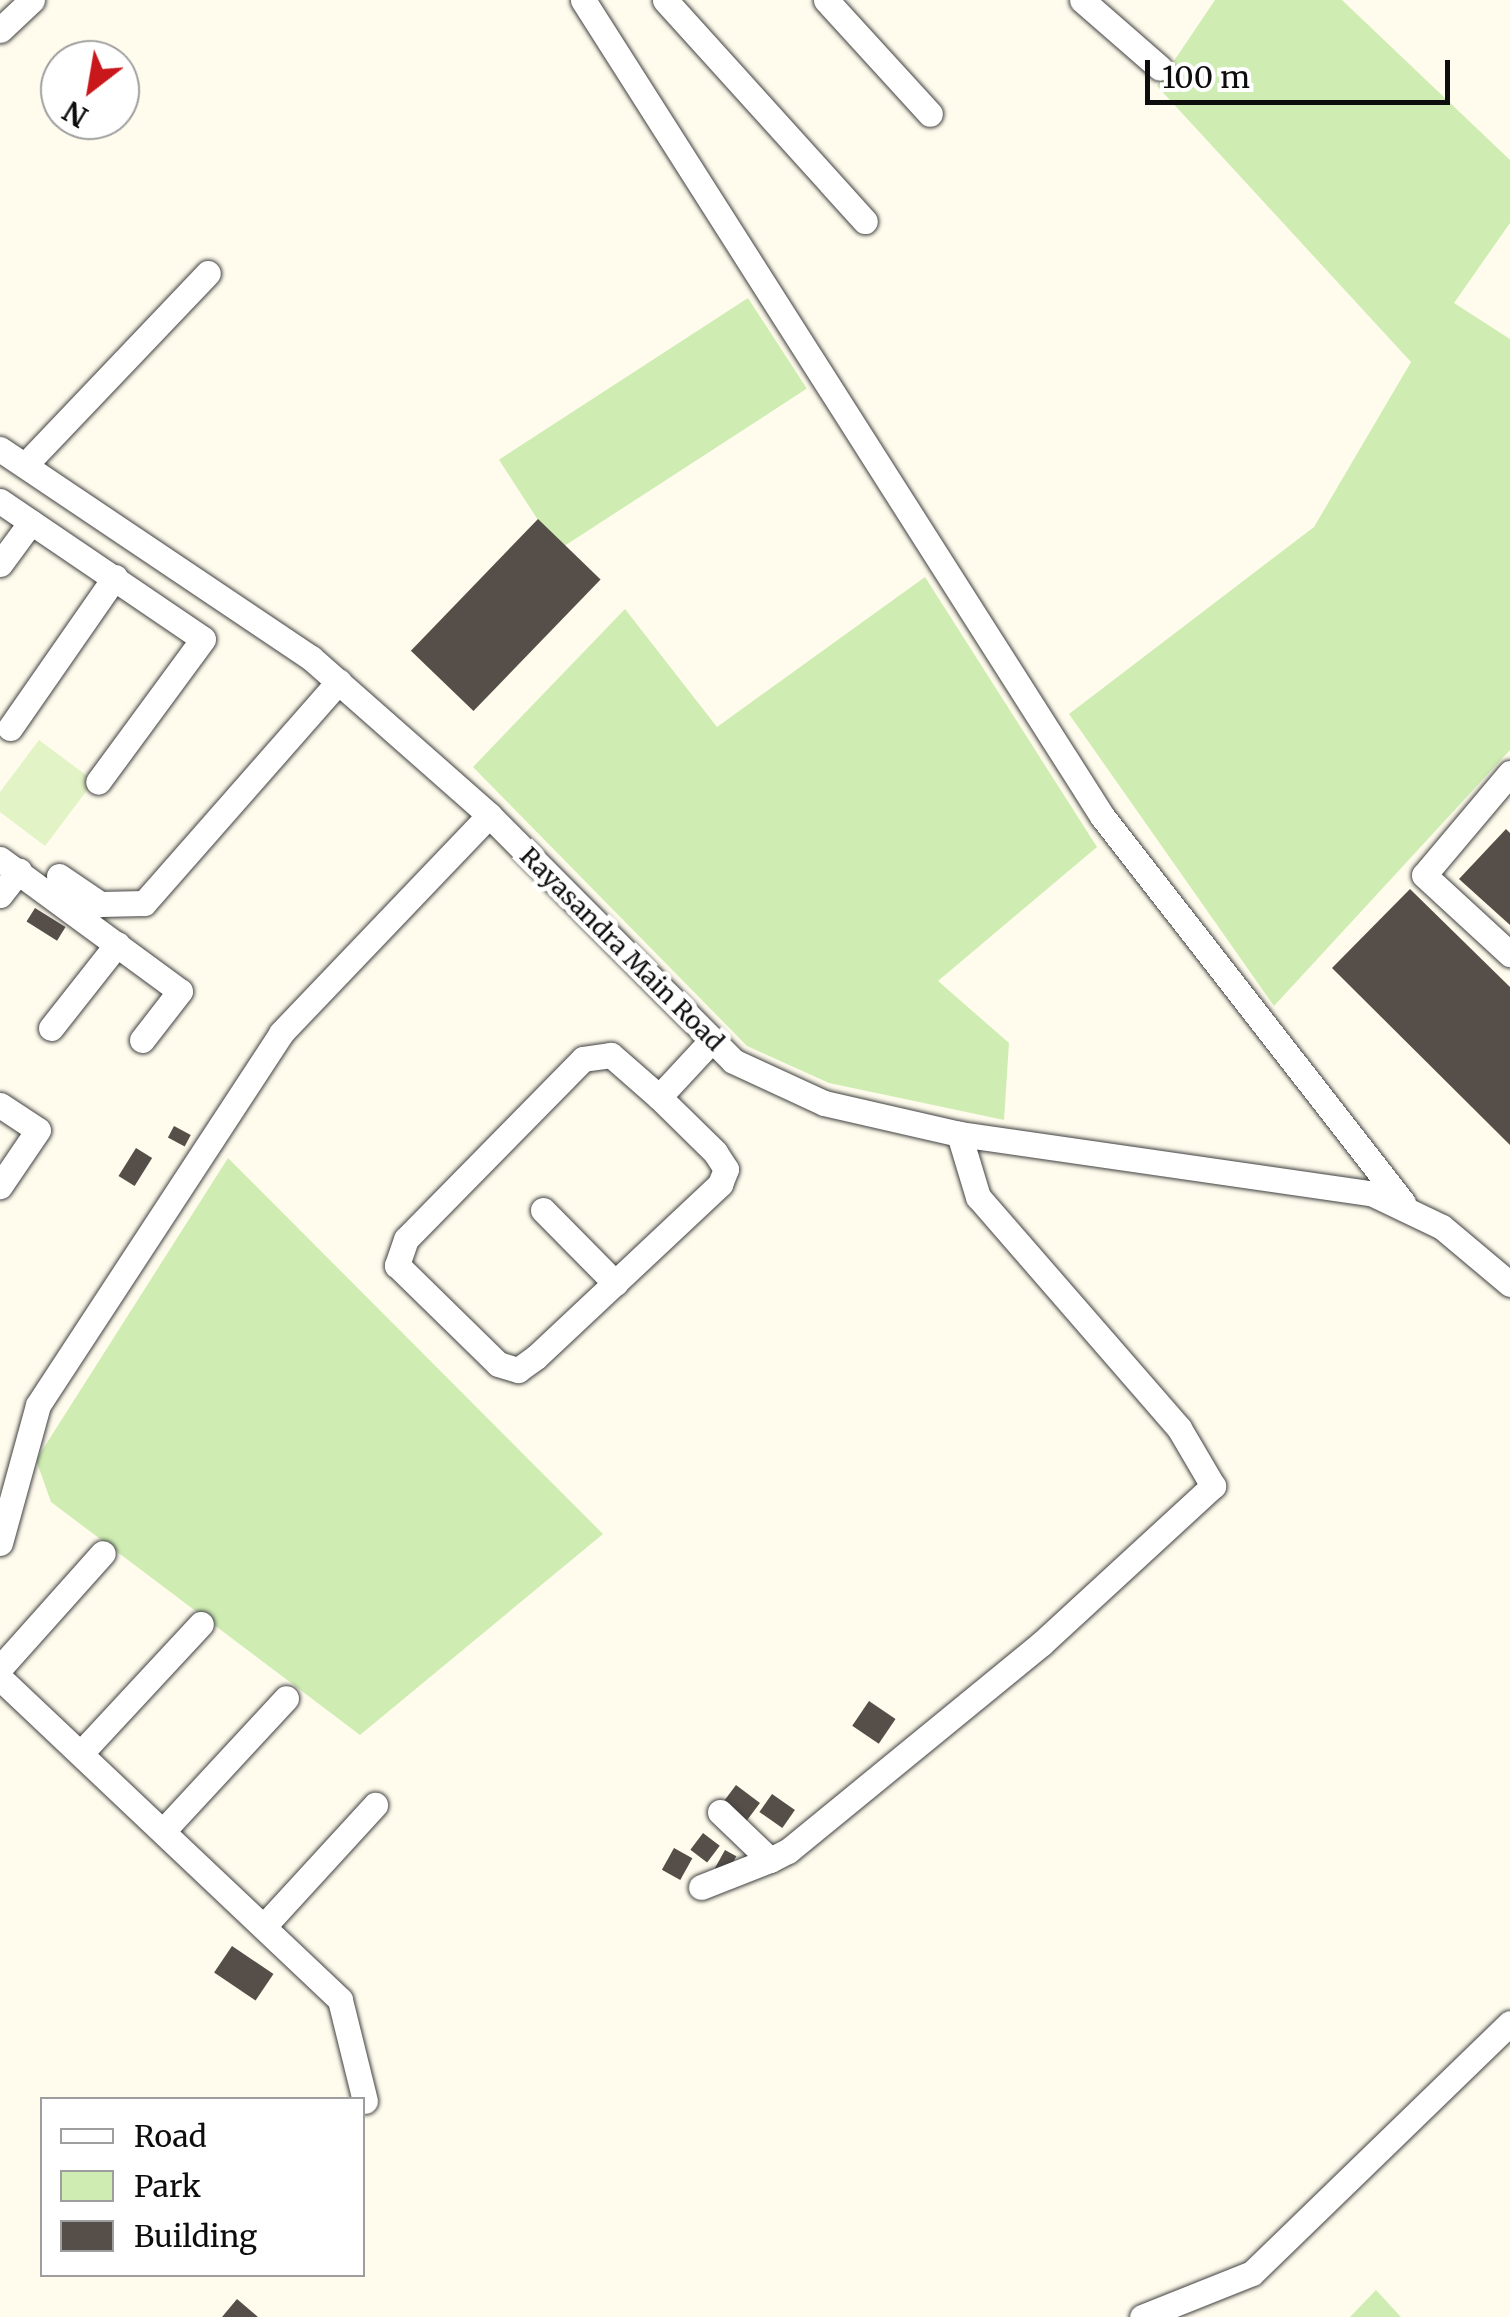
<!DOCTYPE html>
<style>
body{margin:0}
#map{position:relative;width:1510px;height:2317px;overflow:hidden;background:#fffced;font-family:Merriweather,serif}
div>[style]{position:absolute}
.green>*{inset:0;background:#cfedb3;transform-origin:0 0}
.pitch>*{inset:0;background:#e2f3c5}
.building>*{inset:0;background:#564e48;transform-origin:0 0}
.roads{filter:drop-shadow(0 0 2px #404040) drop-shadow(0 0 2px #404040)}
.minor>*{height:25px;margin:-12.5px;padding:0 12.5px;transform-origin:12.5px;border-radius:12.5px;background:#fff}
span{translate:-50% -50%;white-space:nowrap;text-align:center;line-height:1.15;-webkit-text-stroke:10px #fff;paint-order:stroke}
.street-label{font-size:25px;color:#0d0d0d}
.legend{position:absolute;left:40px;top:2097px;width:325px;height:180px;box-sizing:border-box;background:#fff;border:2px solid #9e9e9e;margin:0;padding:12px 18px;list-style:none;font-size:30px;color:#0d0d0d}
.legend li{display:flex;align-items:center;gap:20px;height:50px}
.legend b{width:50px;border:2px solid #9e9e9e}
.north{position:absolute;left:40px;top:40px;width:100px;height:100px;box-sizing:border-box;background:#fff;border:2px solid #9e9e9e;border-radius:50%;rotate:211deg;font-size:28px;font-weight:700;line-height:40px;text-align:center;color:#0d0d0d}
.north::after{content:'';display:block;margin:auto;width:35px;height:45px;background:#c9181b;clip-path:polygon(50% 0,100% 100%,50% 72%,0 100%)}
.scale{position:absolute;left:1145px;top:60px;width:305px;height:45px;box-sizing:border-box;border:5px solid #0d0d0d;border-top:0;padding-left:12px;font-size:30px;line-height:35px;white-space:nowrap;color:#0d0d0d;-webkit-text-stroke:8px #fff;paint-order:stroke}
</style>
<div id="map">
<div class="green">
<div style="clip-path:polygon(1215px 0,1342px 0,1510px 160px,1510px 223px,1454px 303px,1510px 339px,1510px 750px,1274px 1006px,1069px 714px,1314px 527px,1411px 362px,1157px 86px)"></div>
<div style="left:748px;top:298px;width:108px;height:297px;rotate:57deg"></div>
<div style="clip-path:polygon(925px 577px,1097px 847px,938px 981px,1009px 1043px,1004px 1120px,829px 1083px,747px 1046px,473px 767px,625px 609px,717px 727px)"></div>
<div style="clip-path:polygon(228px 1158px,603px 1534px,360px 1735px,51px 1502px,36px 1460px)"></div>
<div style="clip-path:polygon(1376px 2290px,1401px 2317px,1350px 2317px)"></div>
</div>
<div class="pitch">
<div style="clip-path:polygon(39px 740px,94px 781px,45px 846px,0 812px,0 792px)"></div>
</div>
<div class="building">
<div style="left:538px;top:519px;width:87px;height:183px;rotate:44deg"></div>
<div style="clip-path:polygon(1506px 829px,1510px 833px,1510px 925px,1459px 879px)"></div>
<div style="clip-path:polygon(1410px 889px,1510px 987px,1510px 1145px,1332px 968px)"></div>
<div style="left:35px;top:908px;width:36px;height:16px;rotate:32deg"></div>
<div style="left:174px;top:1126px;width:19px;height:13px;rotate:28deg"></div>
<div style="left:136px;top:1148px;width:19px;height:33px;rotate:32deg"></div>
<div style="left:869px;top:1701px;width:32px;height:30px;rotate:34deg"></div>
<div style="left:736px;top:1785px;width:30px;height:25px;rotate:37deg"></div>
<div style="left:772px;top:1794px;width:28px;height:22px;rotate:35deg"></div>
<div style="left:703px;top:1833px;width:21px;height:21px;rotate:37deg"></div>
<div style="left:674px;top:1848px;width:21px;height:25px;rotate:29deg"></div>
<div style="left:725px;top:1850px;width:13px;height:21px;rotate:29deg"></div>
<div style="left:232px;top:1946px;width:50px;height:32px;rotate:34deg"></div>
<div style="clip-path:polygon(237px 2299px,258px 2317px,222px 2317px)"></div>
</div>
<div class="roads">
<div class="minor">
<div style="left:583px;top:0;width:967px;rotate:57.54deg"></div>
<div style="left:1102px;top:816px;width:490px;rotate:52.1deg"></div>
<div style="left:665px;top:0;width:298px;rotate:47.9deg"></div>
<div style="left:826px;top:0;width:154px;rotate:47.6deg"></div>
<div style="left:1082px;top:0;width:103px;rotate:41.1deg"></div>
<div style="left:0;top:30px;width:44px;rotate:-43.2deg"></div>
<div style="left:0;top:449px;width:375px;rotate:33.9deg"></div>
<div style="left:311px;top:658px;width:237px;rotate:41.4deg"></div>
<div style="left:489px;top:815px;width:346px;rotate:45.2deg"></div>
<div style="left:733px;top:1061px;width:100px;rotate:24.8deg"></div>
<div style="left:824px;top:1103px;width:139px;rotate:12.9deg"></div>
<div style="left:959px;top:1134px;width:418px;rotate:8.2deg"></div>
<div style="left:1373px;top:1194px;width:76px;rotate:25.6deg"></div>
<div style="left:1442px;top:1227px;width:89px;rotate:40deg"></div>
<div style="left:25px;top:465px;width:265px;rotate:-46.4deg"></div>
<div style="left:0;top:501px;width:245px;rotate:34.2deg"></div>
<div style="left:203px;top:639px;width:177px;rotate:126.3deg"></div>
<div style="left:0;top:564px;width:52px;rotate:-53.6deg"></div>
<div style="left:10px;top:728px;width:184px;rotate:-55.2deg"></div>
<div style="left:1510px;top:773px;width:133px;rotate:130.1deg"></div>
<div style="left:1424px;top:875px;width:117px;rotate:42.6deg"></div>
<div style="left:0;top:859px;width:223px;rotate:36.3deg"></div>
<div style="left:180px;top:991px;width:62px;rotate:127.8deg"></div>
<div style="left:59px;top:876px;width:50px;rotate:34.3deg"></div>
<div style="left:100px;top:904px;width:44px;rotate:-1.3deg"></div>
<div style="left:144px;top:903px;width:295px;rotate:-48.7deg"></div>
<div style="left:0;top:895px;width:31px;rotate:-52deg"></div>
<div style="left:51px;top:1028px;width:107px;rotate:-51.8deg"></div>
<div style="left:659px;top:1097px;width:64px;rotate:-138.8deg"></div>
<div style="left:611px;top:1055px;width:28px;rotate:172deg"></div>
<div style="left:583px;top:1059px;width:252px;rotate:134.5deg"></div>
<div style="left:406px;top:1239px;width:28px;rotate:109deg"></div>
<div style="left:397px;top:1265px;width:141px;rotate:44.4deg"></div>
<div style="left:498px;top:1364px;width:21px;rotate:17deg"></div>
<div style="left:518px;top:1370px;width:22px;rotate:-36deg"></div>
<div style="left:536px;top:1357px;width:253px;rotate:-43.2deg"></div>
<div style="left:720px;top:1184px;width:16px;rotate:-68deg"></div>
<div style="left:726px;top:1169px;width:20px;rotate:-123deg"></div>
<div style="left:715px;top:1152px;width:78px;rotate:-135.5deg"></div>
<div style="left:659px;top:1097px;width:78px;rotate:-47.1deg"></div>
<div style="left:0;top:1105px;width:45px;rotate:33.3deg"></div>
<div style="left:38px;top:1130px;width:68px;rotate:124.2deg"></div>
<div style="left:543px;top:1210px;width:103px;rotate:45.4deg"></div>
<div style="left:0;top:1543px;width:143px;rotate:-74.6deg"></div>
<div style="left:38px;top:1405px;width:444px;rotate:-56.8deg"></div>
<div style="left:281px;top:1033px;width:301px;rotate:-46.3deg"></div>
<div style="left:0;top:1668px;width:154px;rotate:-48.2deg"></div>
<div style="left:0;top:1678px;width:468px;rotate:43.4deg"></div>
<div style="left:340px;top:2000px;width:104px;rotate:76.1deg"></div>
<div style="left:81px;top:1753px;width:176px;rotate:-47.1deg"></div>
<div style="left:720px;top:1812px;width:69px;rotate:43.8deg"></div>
<div style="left:770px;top:1860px;width:20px;rotate:-27deg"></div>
<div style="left:788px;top:1851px;width:327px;rotate:-39.3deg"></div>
<div style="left:1041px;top:1644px;width:234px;rotate:-42.6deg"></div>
<div style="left:1213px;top:1486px;width:67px;rotate:-120.4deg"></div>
<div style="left:1179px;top:1428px;width:306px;rotate:-131deg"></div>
<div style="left:978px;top:1197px;width:66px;rotate:-106.8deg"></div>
<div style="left:163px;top:1831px;width:181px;rotate:-47.2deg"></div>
<div style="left:701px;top:1887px;width:74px;rotate:-21.4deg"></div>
<div style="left:265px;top:1925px;width:163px;rotate:-47.5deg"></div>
<div style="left:1142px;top:2317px;width:118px;rotate:-21.8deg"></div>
<div style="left:1252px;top:2273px;width:359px;rotate:-44.1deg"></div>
</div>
</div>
<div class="street-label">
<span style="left:622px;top:949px;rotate:45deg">Rayasandra Main Road</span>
</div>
<ul class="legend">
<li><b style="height:12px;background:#fff"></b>Road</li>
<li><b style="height:28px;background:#cfedb3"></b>Park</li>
<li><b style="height:28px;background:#564e48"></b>Building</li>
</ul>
<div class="north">N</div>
<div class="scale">100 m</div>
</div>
